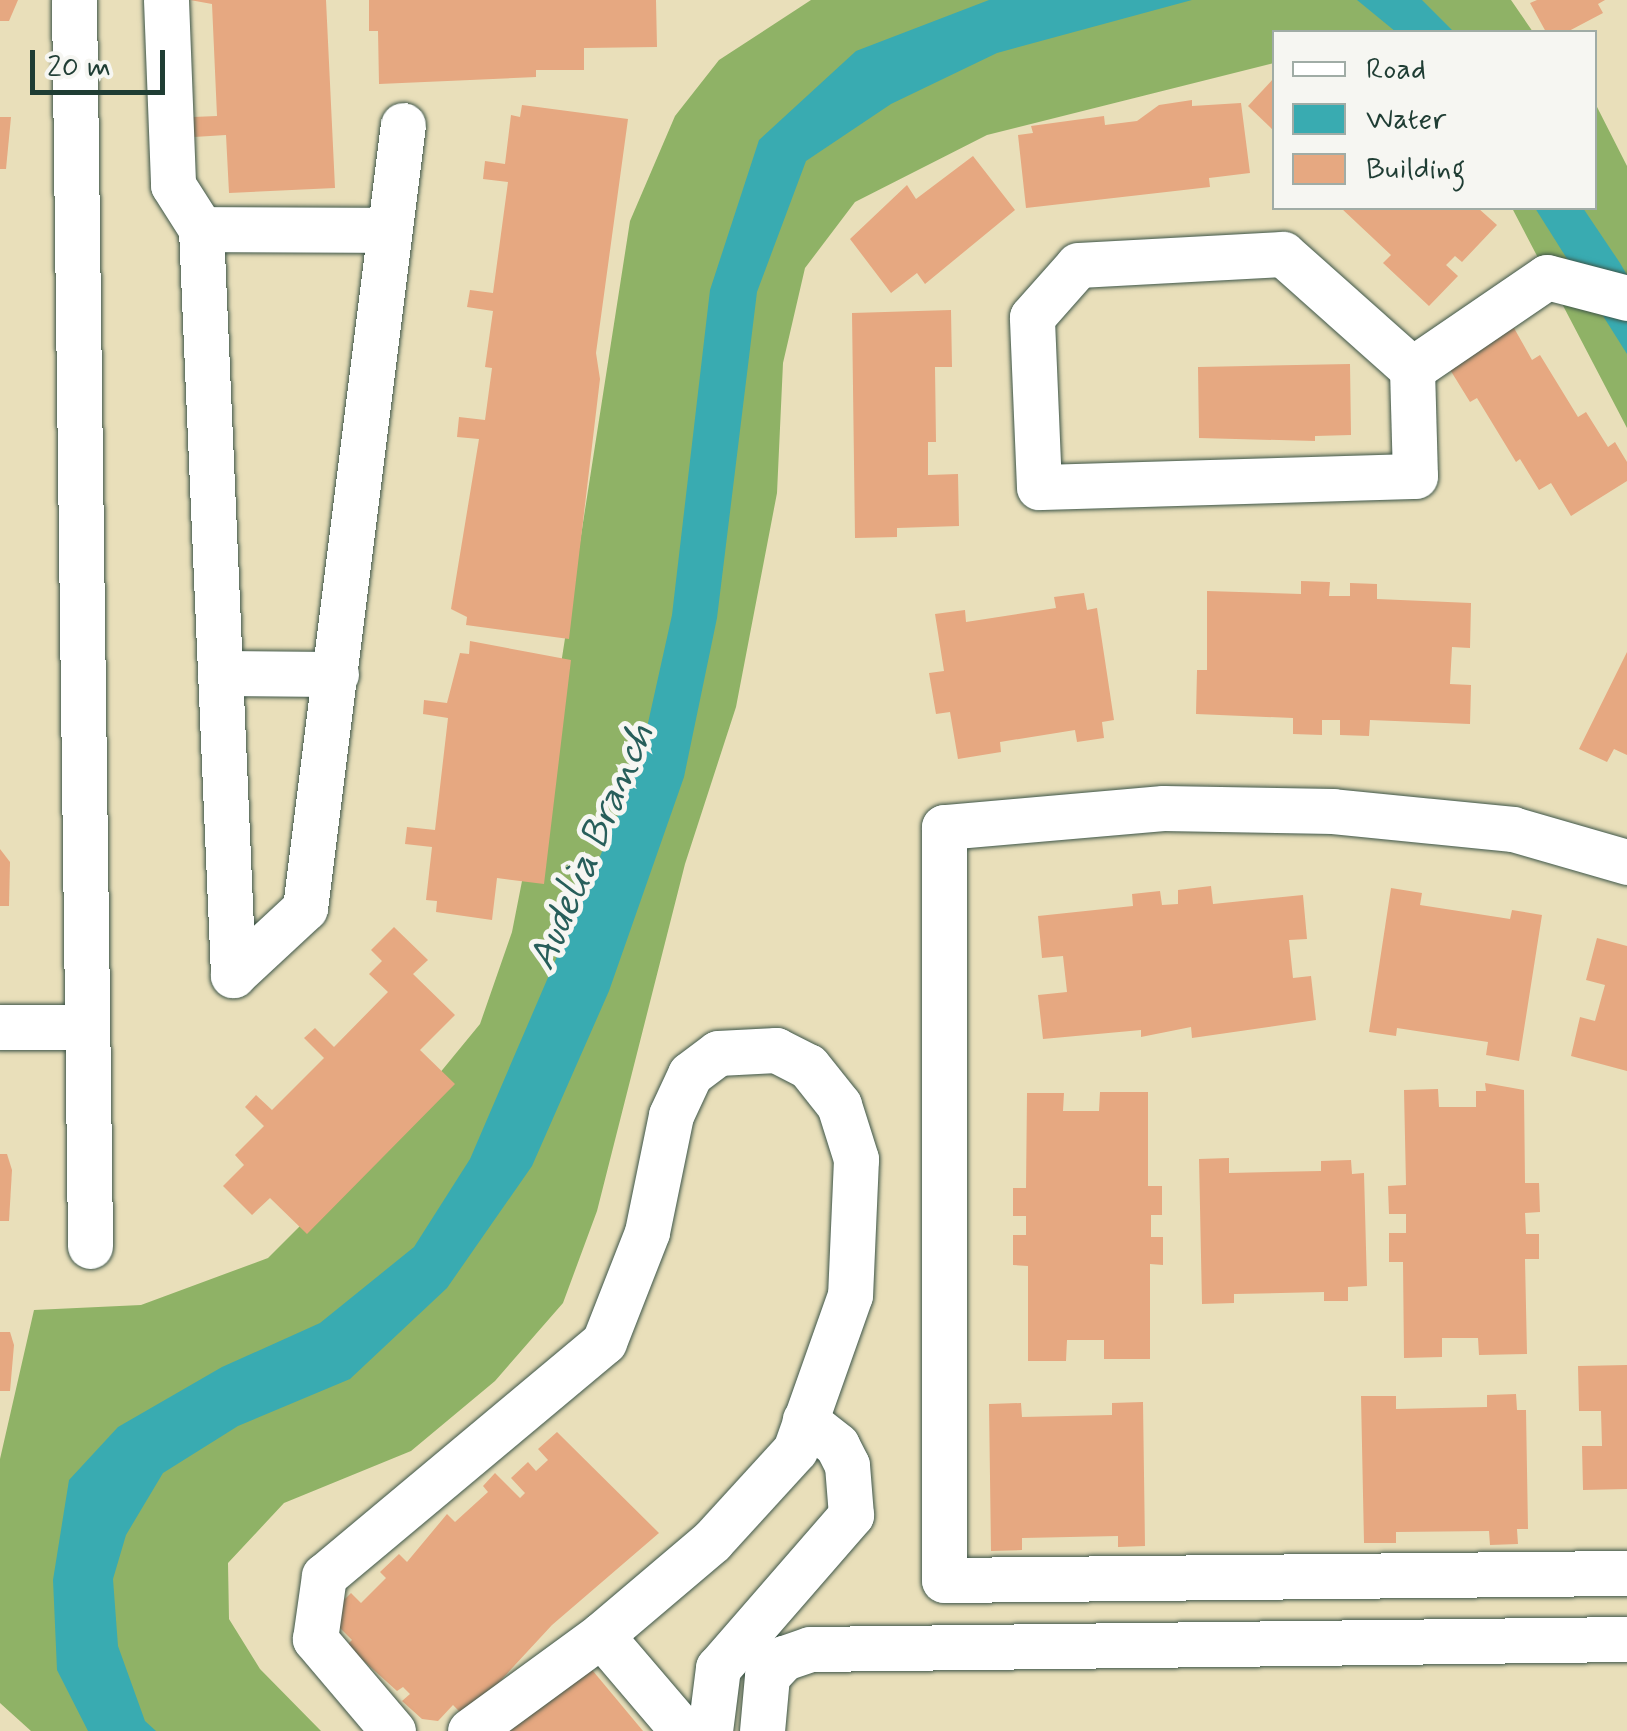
<!DOCTYPE html>
<style>
body{margin:0}
#map{position:relative;width:1627px;height:1731px;overflow:hidden;background:#e9dfba;font-family:Mynerve,sans-serif}
div>[style]{position:absolute}
.forest>*{inset:0;background:#8fb266}
.water>*{inset:0;background:#39abb1}
.building>*{inset:0;background:#e6a881}
.roads{filter:drop-shadow(0 0 2px #3d5548) drop-shadow(0 0 2px #3d5548)}
.minor>*{height:45px;margin:-22.5px;padding:0 22.5px;transform-origin:22.5px;border-radius:22.5px;background:#fff}
span{translate:-50% -50%;white-space:nowrap;text-align:center;line-height:1.15;-webkit-text-stroke:10px #f6f6f2;paint-order:stroke}
.water-label{font-size:40px;color:#275e5a;font-style:italic}
.legend{position:absolute;left:1272px;top:30px;width:325px;height:180px;box-sizing:border-box;background:#f6f6f2;border:2px solid #a0aca6;margin:0;padding:12px 18px;list-style:none;font-size:30px;color:#1f3d34}
.legend li{display:flex;align-items:center;gap:20px;height:50px}
.legend b{width:50px;border:2px solid #a0aca6}
.scale{position:absolute;left:30px;top:50px;width:135px;height:45px;box-sizing:border-box;border:5px solid #1f3d34;border-top:0;padding-left:12px;font-size:30px;line-height:35px;white-space:nowrap;color:#1f3d34;-webkit-text-stroke:8px #f6f6f2;paint-order:stroke}
</style>
<div id="map">
<div class="forest">
<div style="clip-path:polygon(811px 0,1511px 0,1533px 32px,1274px 32px,1274px 63px,987px 135px,855px 202px,805px 268px,783px 363px,777px 493px,736px 707px,685px 864px,597px 1211px,563px 1303px,495px 1381px,411px 1451px,284px 1503px,228px 1563px,229px 1619px,260px 1669px,321px 1731px,31px 1731px,0 1703px,0 1459px,34px 1310px,141px 1305px,268px 1258px,379px 1147px,480px 1024px,512px 932px,547px 754px,630px 221px,675px 116px,719px 60px)"></div>
<div style="clip-path:polygon(1595px 103px,1627px 166px,1627px 428px,1512px 208px,1594px 208px)"></div>
</div>
<div class="water">
<div style="clip-path:polygon(989px 0,1192px 0,997px 53px,891px 104px,806px 161px,757px 292px,717px 618px,684px 777px,609px 991px,532px 1166px,447px 1288px,350px 1379px,238px 1426px,163px 1473px,126px 1535px,113px 1579px,118px 1646px,145px 1721px,156px 1731px,88px 1731px,57px 1670px,53px 1580px,69px 1480px,118px 1427px,222px 1367px,320px 1323px,414px 1247px,470px 1159px,638px 768px,672px 615px,710px 290px,759px 140px,856px 51px)"></div>
<div style="clip-path:polygon(1357px 0,1422px 0,1454px 32px,1396px 32px)"></div>
<div style="clip-path:polygon(1535px 208px,1583px 208px,1620px 263px,1627px 275px,1627px 354px)"></div>
</div>
<div class="building">
<div style="clip-path:polygon(0 0,18px 0,9px 21px,0 21px)"></div>
<div style="clip-path:polygon(190px 0,326px 0,335px 188px,229px 193px,226px 135px,194px 137px,193px 117px,217px 116px,212px 4px)"></div>
<div style="clip-path:polygon(369px 0,656px 0,657px 47px,584px 48px,584px 70px,536px 70px,536px 77px,379px 84px,378px 31px,369px 31px)"></div>
<div style="clip-path:polygon(1537px 0,1605px 0,1598px 4px,1603px 13px,1567px 32px,1546px 32px,1530px 3px)"></div>
<div style="clip-path:polygon(1274px 78px,1274px 131px,1248px 106px)"></div>
<div style="clip-path:polygon(1192px 100px,1192px 106px,1241px 103px,1250px 173px,1209px 178px,1210px 187px,1026px 208px,1018px 135px,1033px 133px,1031px 126px,1104px 116px,1105px 125px,1137px 121px,1159px 105px)"></div>
<div style="clip-path:polygon(522px 105px,628px 119px,596px 353px,600px 379px,569px 639px,466px 625px,467px 617px,451px 609px,479px 439px,457px 437px,459px 417px,485px 420px,492px 368px,485px 367px,493px 311px,467px 307px,470px 290px,493px 293px,508px 182px,483px 179px,485px 161px,505px 164px,511px 115px,520px 117px)"></div>
<div style="clip-path:polygon(0 117px,11px 117px,6px 169px,0 169px)"></div>
<div style="clip-path:polygon(973px 156px,1015px 210px,925px 284px,917px 273px,891px 293px,850px 239px,907px 185px,916px 199px)"></div>
<div style="clip-path:polygon(1341px 208px,1478px 208px,1497px 225px,1462px 262px,1455px 256px,1446px 265px,1458px 276px,1429px 306px,1383px 263px,1391px 255px)"></div>
<div style="clip-path:polygon(951px 310px,952px 367px,935px 367px,936px 442px,928px 442px,928px 475px,958px 474px,959px 526px,897px 528px,897px 537px,855px 538px,852px 313px)"></div>
<div style="clip-path:polygon(1514px 328px,1532px 360px,1540px 355px,1578px 417px,1586px 412px,1608px 447px,1615px 442px,1627px 462px,1627px 481px,1571px 516px,1551px 483px,1539px 490px,1520px 459px,1516px 462px,1477px 398px,1470px 402px,1449px 368px)"></div>
<div style="clip-path:polygon(1350px 364px,1351px 435px,1315px 436px,1315px 441px,1199px 438px,1198px 367px)"></div>
<div style="clip-path:polygon(1301px 581px,1330px 582px,1329px 596px,1350px 596px,1350px 583px,1377px 584px,1377px 599px,1471px 603px,1470px 648px,1452px 647px,1450px 684px,1471px 685px,1470px 724px,1370px 720px,1369px 736px,1340px 735px,1340px 720px,1322px 720px,1322px 735px,1293px 734px,1293px 718px,1196px 714px,1197px 670px,1207px 670px,1207px 591px,1301px 594px)"></div>
<div style="clip-path:polygon(1084px 593px,1087px 610px,1097px 608px,1114px 720px,1102px 722px,1104px 738px,1077px 742px,1075px 730px,1000px 742px,1001px 752px,958px 759px,950px 712px,936px 714px,929px 673px,944px 671px,935px 614px,965px 610px,966px 622px,1056px 608px,1054px 597px)"></div>
<div style="clip-path:polygon(470px 641px,571px 660px,544px 884px,497px 878px,492px 920px,436px 912px,437px 901px,426px 900px,432px 847px,405px 844px,407px 827px,435px 830px,448px 718px,423px 714px,424px 700px,447px 703px,460px 653px,469px 654px)"></div>
<div style="clip-path:polygon(1627px 652px,1627px 755px,1614px 749px,1607px 762px,1579px 749px)"></div>
<div style="clip-path:polygon(0 849px,10px 862px,9px 906px,0 906px)"></div>
<div style="clip-path:polygon(1211px 886px,1213px 904px,1303px 895px,1307px 939px,1289px 940px,1293px 978px,1311px 976px,1316px 1020px,1192px 1038px,1191px 1027px,1141px 1037px,1141px 1030px,1043px 1039px,1038px 995px,1067px 992px,1063px 956px,1042px 958px,1038px 916px,1133px 906px,1132px 894px,1160px 891px,1162px 905px,1178px 904px,1178px 890px)"></div>
<div style="clip-path:polygon(1391px 888px,1422px 893px,1420px 905px,1510px 919px,1512px 910px,1542px 915px,1519px 1061px,1486px 1055px,1488px 1042px,1397px 1028px,1396px 1036px,1369px 1032px)"></div>
<div style="clip-path:polygon(394px 927px,428px 960px,413px 974px,455px 1015px,420px 1050px,455px 1084px,307px 1234px,270px 1198px,252px 1215px,223px 1186px,244px 1165px,235px 1155px,264px 1126px,245px 1107px,256px 1095px,272px 1110px,324px 1058px,304px 1038px,315px 1028px,334px 1047px,388px 992px,369px 974px,382px 961px,371px 950px)"></div>
<div style="clip-path:polygon(1597px 938px,1627px 946px,1627px 1071px,1571px 1056px,1580px 1017px,1595px 1021px,1605px 985px,1586px 980px)"></div>
<div style="clip-path:polygon(1485px 1083px,1524px 1090px,1525px 1183px,1539px 1183px,1540px 1212px,1525px 1213px,1526px 1234px,1539px 1234px,1539px 1259px,1525px 1259px,1527px 1354px,1479px 1355px,1478px 1338px,1442px 1338px,1442px 1357px,1404px 1358px,1403px 1262px,1389px 1262px,1389px 1233px,1406px 1233px,1406px 1214px,1389px 1214px,1388px 1186px,1406px 1185px,1404px 1090px,1438px 1089px,1439px 1107px,1476px 1107px,1476px 1091px,1486px 1091px)"></div>
<div style="clip-path:polygon(1100px 1092px,1148px 1092px,1148px 1186px,1162px 1186px,1162px 1215px,1151px 1215px,1151px 1237px,1163px 1237px,1163px 1265px,1150px 1264px,1150px 1359px,1104px 1359px,1104px 1340px,1067px 1340px,1066px 1361px,1028px 1361px,1028px 1266px,1013px 1265px,1013px 1235px,1026px 1235px,1026px 1216px,1013px 1216px,1013px 1188px,1026px 1188px,1027px 1093px,1064px 1093px,1063px 1111px,1099px 1111px)"></div>
<div style="clip-path:polygon(0 1154px,7px 1154px,12px 1170px,9px 1221px,0 1221px)"></div>
<div style="clip-path:polygon(1229px 1158px,1229px 1173px,1321px 1171px,1321px 1161px,1351px 1160px,1352px 1174px,1364px 1173px,1367px 1286px,1348px 1287px,1348px 1301px,1324px 1301px,1324px 1292px,1234px 1294px,1234px 1303px,1202px 1304px,1199px 1159px)"></div>
<div style="clip-path:polygon(0 1332px,10px 1332px,14px 1345px,10px 1391px,0 1391px)"></div>
<div style="clip-path:polygon(1627px 1365px,1627px 1489px,1583px 1490px,1582px 1446px,1602px 1446px,1601px 1411px,1579px 1411px,1578px 1366px)"></div>
<div style="clip-path:polygon(1516px 1394px,1517px 1410px,1526px 1410px,1528px 1529px,1517px 1529px,1518px 1544px,1490px 1545px,1489px 1531px,1396px 1532px,1396px 1543px,1364px 1543px,1361px 1396px,1396px 1396px,1396px 1409px,1487px 1407px,1487px 1395px)"></div>
<div style="clip-path:polygon(1143px 1402px,1145px 1546px,1118px 1547px,1118px 1536px,1022px 1538px,1022px 1550px,991px 1551px,989px 1404px,1021px 1403px,1022px 1417px,1112px 1415px,1112px 1403px)"></div>
<div style="clip-path:polygon(557px 1432px,659px 1533px,552px 1625px,466px 1718px,453px 1705px,438px 1721px,422px 1719px,402px 1701px,410px 1694px,403px 1687px,397px 1691px,356px 1654px,347px 1645px,352px 1640px,328px 1616px,351px 1593px,361px 1603px,386px 1578px,380px 1572px,399px 1554px,407px 1562px,447px 1514px,455px 1522px,488px 1492px,483px 1486px,495px 1473px,520px 1498px,525px 1493px,511px 1478px,528px 1462px,536px 1471px,548px 1460px,538px 1449px)"></div>
<div style="clip-path:polygon(583px 1659px,643px 1731px,497px 1731px)"></div>
</div>
<div class="roads">
<div class="minor">
<div style="left:74px;top:0;width:1246px;rotate:89.26deg"></div>
<div style="left:166px;top:0;width:185px;rotate:87.8deg"></div>
<div style="left:173px;top:185px;width:52px;rotate:57.5deg"></div>
<div style="left:201px;top:229px;width:747px;rotate:87.54deg"></div>
<div style="left:201px;top:229px;width:188px;rotate:0.3deg"></div>
<div style="left:1283px;top:254px;width:173px;rotate:41.7deg"></div>
<div style="left:1412px;top:369px;width:107px;rotate:88.4deg"></div>
<div style="left:1415px;top:476px;width:376px;rotate:178.3deg"></div>
<div style="left:1039px;top:487px;width:170px;rotate:-92.4deg"></div>
<div style="left:1032px;top:317px;width:69px;rotate:-48.5deg"></div>
<div style="left:1078px;top:265px;width:205px;rotate:-3.1deg"></div>
<div style="left:1412px;top:369px;width:163px;rotate:-34.3deg"></div>
<div style="left:1547px;top:277px;width:83px;rotate:14.7deg"></div>
<div style="left:220px;top:673px;width:116px;rotate:0.5deg"></div>
<div style="left:1627px;top:862px;width:119px;rotate:-163.9deg"></div>
<div style="left:1513px;top:829px;width:181px;rotate:-174.3deg"></div>
<div style="left:1333px;top:811px;width:170px;rotate:-179deg"></div>
<div style="left:1163px;top:808px;width:220px;rotate:175deg"></div>
<div style="left:944px;top:827px;width:753px;rotate:90deg"></div>
<div style="left:944px;top:1580px;width:683px;rotate:-0.59deg"></div>
<div style="left:233px;top:975px;width:98px;rotate:-42.9deg"></div>
<div style="left:305px;top:908px;width:789px;rotate:-82.87deg"></div>
<div style="left:0;top:1027px;width:84px"></div>
<div style="left:393px;top:1731px;width:121px;rotate:-130.3deg"></div>
<div style="left:315px;top:1639px;width:64px;rotate:-81.9deg"></div>
<div style="left:324px;top:1576px;width:365px;rotate:-39.9deg"></div>
<div style="left:604px;top:1342px;width:118px;rotate:-68.6deg"></div>
<div style="left:647px;top:1232px;width:119px;rotate:-78.4deg"></div>
<div style="left:671px;top:1115px;width:45px;rotate:-65.1deg"></div>
<div style="left:690px;top:1074px;width:35px;rotate:-37deg"></div>
<div style="left:718px;top:1053px;width:58px;rotate:-3deg"></div>
<div style="left:776px;top:1050px;width:36px;rotate:27deg"></div>
<div style="left:808px;top:1066px;width:50px;rotate:51.5deg"></div>
<div style="left:839px;top:1105px;width:57px;rotate:72.5deg"></div>
<div style="left:856px;top:1159px;width:136px;rotate:92.5deg"></div>
<div style="left:850px;top:1295px;width:164px;rotate:109.5deg"></div>
<div style="left:795px;top:1450px;width:123px;rotate:132.4deg"></div>
<div style="left:712px;top:1541px;width:145px;rotate:139.7deg"></div>
<div style="left:601px;top:1635px;width:126px;rotate:49.5deg"></div>
<div style="left:470px;top:1731px;width:162px;rotate:-36.2deg"></div>
<div style="left:710px;top:1731px;width:64px;rotate:-82.8deg"></div>
<div style="left:718px;top:1668px;width:203px;rotate:-49deg"></div>
<div style="left:851px;top:1515px;width:50px;rotate:-94.6deg"></div>
<div style="left:847px;top:1465px;width:22px;rotate:-117deg"></div>
<div style="left:837px;top:1445px;width:41px;rotate:-142deg"></div>
<div style="left:762px;top:1731px;width:55px;rotate:-84.8deg"></div>
<div style="left:767px;top:1676px;width:25px;rotate:-47deg"></div>
<div style="left:784px;top:1658px;width:28px;rotate:-19deg"></div>
<div style="left:810px;top:1649px;width:817px;rotate:-0.7deg"></div>
</div>
</div>
<div class="water-label">
<span style="left:592px;top:847px;rotate:-67deg">Audelia Branch</span>
</div>
<ul class="legend">
<li><b style="height:12px;background:#fff"></b>Road</li>
<li><b style="height:28px;background:#39abb1"></b>Water</li>
<li><b style="height:28px;background:#e6a881"></b>Building</li>
</ul>
<div class="scale">20 m</div>
</div>
